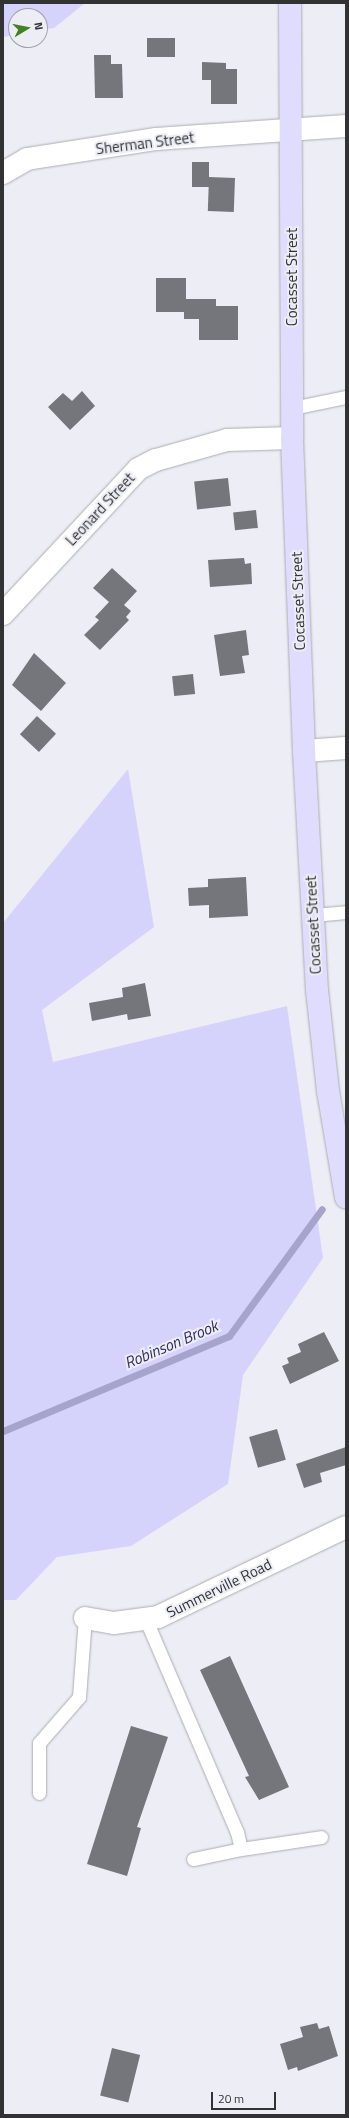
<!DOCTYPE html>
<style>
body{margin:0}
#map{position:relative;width:349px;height:2118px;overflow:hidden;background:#ededf5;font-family:"Titillium Web",sans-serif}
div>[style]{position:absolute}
.green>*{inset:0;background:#d5d3fb}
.stream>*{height:7px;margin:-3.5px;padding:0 3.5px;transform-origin:3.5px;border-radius:3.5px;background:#a6a4cc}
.building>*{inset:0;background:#75757c;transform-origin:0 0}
.roads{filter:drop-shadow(0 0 1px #acacb4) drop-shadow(0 0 1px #acacb4)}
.service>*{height:13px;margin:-6.5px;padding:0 6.5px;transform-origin:6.5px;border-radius:6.5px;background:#fff}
.minor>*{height:22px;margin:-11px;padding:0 11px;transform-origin:11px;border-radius:11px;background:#fff}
.secondary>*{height:22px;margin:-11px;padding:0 11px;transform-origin:11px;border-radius:11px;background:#e0dcfd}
span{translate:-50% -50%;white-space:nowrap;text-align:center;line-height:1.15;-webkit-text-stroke:4px #ededf5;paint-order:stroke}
.street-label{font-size:15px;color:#323235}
.water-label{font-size:16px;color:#352d61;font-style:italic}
.frame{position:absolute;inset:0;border:4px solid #323235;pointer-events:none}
.north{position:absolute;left:8px;top:8px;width:40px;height:40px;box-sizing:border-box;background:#ededf5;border:1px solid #a2a2a8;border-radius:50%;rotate:80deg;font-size:11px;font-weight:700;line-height:16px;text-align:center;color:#323235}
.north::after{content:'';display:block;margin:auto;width:14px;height:18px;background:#418223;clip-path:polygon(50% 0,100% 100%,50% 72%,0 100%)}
.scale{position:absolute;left:211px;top:2092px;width:65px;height:18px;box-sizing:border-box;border:2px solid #323235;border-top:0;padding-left:5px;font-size:12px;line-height:14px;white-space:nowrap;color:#323235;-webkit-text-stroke:3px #ededf5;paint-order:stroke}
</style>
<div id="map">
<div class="green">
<div style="clip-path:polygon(3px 3px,85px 3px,54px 28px,40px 30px,40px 16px,16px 16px,16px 35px,3px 37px)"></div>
<div style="clip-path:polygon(128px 769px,154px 927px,42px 1010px,53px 1062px,287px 1006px,323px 1258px,243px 1375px,228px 1484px,131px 1546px,57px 1557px,16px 1600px,3px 1600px,3px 923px)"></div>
</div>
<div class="stream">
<div style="left:3px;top:1431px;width:245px;rotate:-22.8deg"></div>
<div style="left:229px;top:1336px;width:157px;rotate:-53.8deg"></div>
</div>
<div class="building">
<div style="left:175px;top:38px;width:19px;height:28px;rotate:90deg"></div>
<div style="clip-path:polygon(94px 55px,111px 55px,111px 64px,122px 64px,123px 98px,95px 98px)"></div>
<div style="clip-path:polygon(202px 62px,226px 63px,226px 69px,237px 69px,237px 104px,211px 104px,211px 80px,202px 80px)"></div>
<div style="left:192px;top:162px;width:17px;height:25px"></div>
<div style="left:209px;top:177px;width:26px;height:34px;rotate:2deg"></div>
<div style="clip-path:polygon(156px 278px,186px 278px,186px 299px,216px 299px,216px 306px,238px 306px,238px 340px,199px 340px,199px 319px,184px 319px,184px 312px,156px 312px)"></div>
<div style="clip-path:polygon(82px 391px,95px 406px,70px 430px,48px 407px,63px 393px,72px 401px)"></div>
<div style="left:228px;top:478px;width:28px;height:34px;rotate:84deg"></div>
<div style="left:256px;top:510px;width:18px;height:23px;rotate:84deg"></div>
<div style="clip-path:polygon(244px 558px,245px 564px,251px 563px,252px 584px,210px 587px,208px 560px)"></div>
<div style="clip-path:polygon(112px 568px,137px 591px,124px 605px,131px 611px,126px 617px,129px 620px,100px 650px,84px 635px,99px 620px,95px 617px,109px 602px,93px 588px)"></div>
<div style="clip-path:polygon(246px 630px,249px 655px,242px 656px,245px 673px,220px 676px,214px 635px)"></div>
<div style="clip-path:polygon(34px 653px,66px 683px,41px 711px,12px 685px)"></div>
<div style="left:193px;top:674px;width:20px;height:21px;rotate:84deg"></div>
<div style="left:37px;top:716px;width:26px;height:25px;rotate:43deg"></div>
<div style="clip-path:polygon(246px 877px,248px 916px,209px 918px,209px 905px,189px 906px,188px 888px,208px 887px,208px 879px)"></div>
<div style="clip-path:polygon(145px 983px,151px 1016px,128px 1020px,127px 1014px,92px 1021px,89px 1003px,123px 997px,122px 988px)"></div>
<div style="clip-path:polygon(324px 1332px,339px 1361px,290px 1384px,282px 1366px,289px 1363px,287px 1358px,301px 1352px,298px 1344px)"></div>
<div style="left:277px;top:1429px;width:32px;height:29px;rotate:74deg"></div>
<div style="clip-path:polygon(346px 1447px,346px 1465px,320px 1473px,322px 1482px,304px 1488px,296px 1464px)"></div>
<div style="clip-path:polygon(230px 1656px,289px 1787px,259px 1800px,245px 1777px,249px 1776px,200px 1670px)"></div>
<div style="clip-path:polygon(131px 1726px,168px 1737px,137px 1827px,141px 1828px,127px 1876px,87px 1864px)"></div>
<div style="clip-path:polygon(317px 2023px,319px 2029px,329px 2026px,338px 2056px,298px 2071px,297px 2067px,288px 2070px,280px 2044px,303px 2037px,300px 2027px)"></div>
<div style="left:112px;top:2048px;width:29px;height:49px;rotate:14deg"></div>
</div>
<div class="roads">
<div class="service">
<div style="left:292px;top:408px;width:55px;rotate:-11.5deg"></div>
<div style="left:313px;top:915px;width:33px;rotate:-5deg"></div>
<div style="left:146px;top:1620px;width:231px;rotate:66.8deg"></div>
<div style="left:237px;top:1832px;width:17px;rotate:77deg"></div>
<div style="left:241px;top:1849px;width:49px;rotate:168.2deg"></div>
<div style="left:39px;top:1793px;width:50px;rotate:-90deg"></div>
<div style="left:39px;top:1743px;width:61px;rotate:-49deg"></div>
<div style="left:79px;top:1697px;width:79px;rotate:-85.7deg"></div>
<div style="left:241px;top:1849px;width:81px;rotate:-8.5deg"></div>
</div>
<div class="minor">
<div style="left:3px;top:173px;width:28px;rotate:-30deg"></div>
<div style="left:27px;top:159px;width:131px;rotate:-8.8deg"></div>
<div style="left:156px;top:139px;width:190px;rotate:-3.9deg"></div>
<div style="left:3px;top:614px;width:198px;rotate:-47deg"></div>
<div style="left:138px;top:469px;width:20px;rotate:-27deg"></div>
<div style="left:156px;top:460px;width:74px;rotate:-15.7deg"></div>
<div style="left:227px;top:440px;width:65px;rotate:-1.8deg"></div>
<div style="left:304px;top:751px;width:42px;rotate:-4.1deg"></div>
<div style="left:85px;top:1618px;width:29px;rotate:10deg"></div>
<div style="left:114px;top:1623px;width:44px;rotate:-7.8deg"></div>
<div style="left:158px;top:1617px;width:208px;rotate:-25.6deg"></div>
</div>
<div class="secondary">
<div style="left:290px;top:3px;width:435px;rotate:89.7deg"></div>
<div style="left:292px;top:438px;width:313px;rotate:87.8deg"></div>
<div style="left:304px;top:751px;width:239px;rotate:86.9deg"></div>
<div style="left:317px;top:990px;width:102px;rotate:83.8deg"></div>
<div style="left:328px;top:1091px;width:108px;rotate:80.4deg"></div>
</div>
</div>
<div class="street-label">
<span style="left:145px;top:143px;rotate:-7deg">Sherman Street</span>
<span style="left:292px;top:277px;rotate:-90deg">Cocasset Street</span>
<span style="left:100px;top:509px;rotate:-47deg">Leonard Street</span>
<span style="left:298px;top:601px;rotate:-92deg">Cocasset Street</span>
<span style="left:313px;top:925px;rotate:-93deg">Cocasset Street</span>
<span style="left:219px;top:1588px;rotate:-26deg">Summerville Road</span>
</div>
<div class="water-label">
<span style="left:171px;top:1344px;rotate:-23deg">Robinson Brook</span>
</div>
<div class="frame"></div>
<div class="north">N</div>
<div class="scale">20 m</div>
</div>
